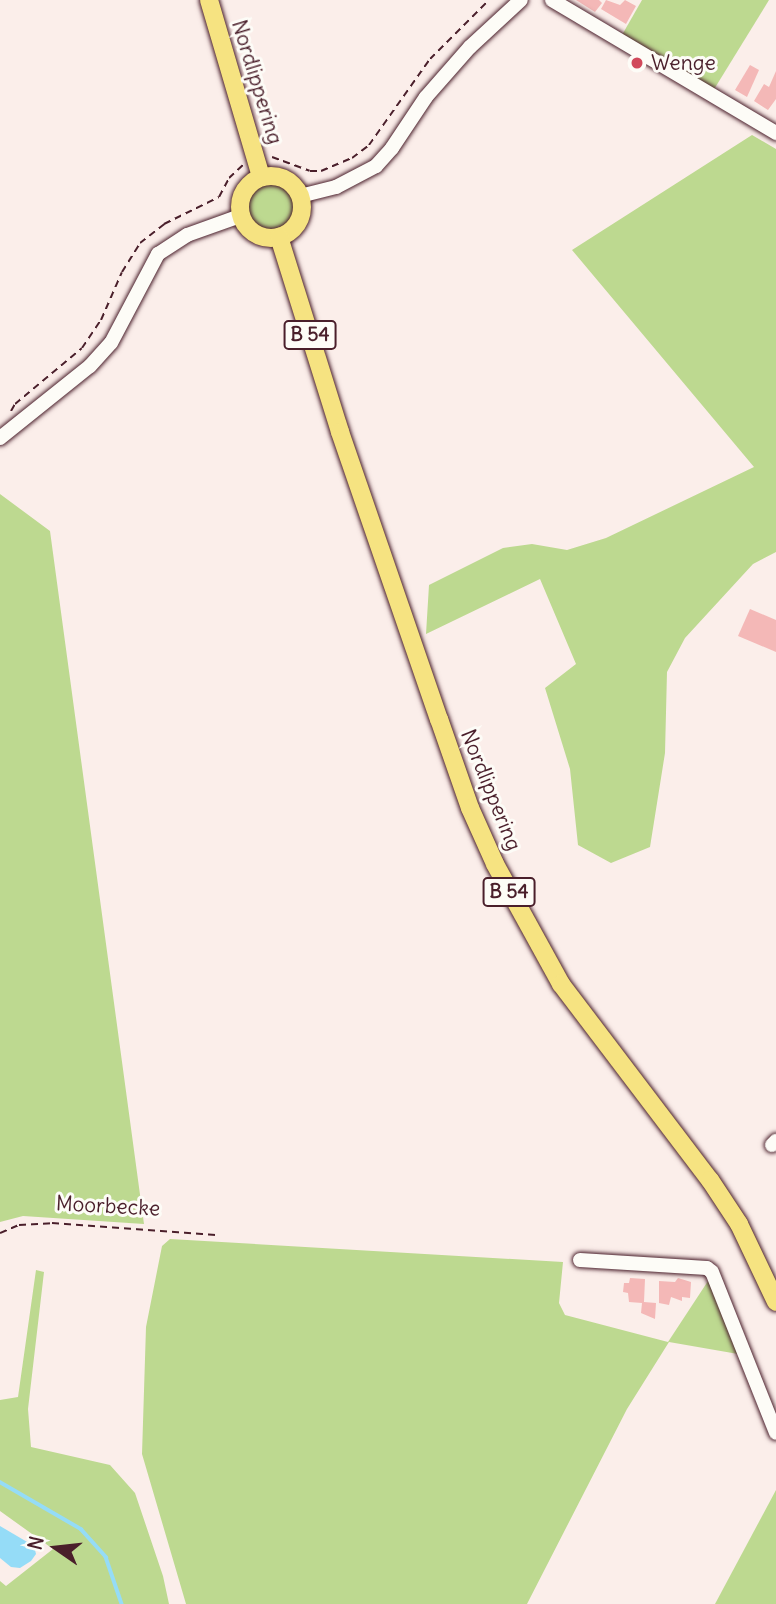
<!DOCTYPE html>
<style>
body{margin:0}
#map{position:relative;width:776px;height:1604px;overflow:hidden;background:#fbeeea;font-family:Delius,sans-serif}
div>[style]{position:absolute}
.green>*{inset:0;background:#bdd990}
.round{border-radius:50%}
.water>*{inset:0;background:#95dcf7}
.stream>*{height:3.5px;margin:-1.75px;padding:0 1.75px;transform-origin:1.75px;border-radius:1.75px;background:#95dcf7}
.building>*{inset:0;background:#f4b8b7}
.path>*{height:2px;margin-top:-1px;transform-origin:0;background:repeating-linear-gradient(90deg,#4a1f2b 0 7px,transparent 0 12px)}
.roads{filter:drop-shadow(0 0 2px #4a1f2b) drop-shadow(0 0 2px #4a1f2b)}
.minor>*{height:14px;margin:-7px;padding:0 7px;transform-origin:7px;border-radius:7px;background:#fdfcf7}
.major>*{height:18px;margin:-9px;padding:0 9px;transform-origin:9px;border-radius:9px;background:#f6e381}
.major>.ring{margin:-9px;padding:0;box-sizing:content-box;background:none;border:18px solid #f6e381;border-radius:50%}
.dots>*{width:19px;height:19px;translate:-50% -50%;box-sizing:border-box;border:4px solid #fdfcf7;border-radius:50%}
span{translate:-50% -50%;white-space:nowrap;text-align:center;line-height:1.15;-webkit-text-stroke:6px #fdfcf7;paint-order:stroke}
.shield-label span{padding:2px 5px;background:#fdfcf7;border:2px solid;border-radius:5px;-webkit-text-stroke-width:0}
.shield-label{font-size:19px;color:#4a1f2b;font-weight:700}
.poi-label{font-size:21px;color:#4a1f2b}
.left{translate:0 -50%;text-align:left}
.street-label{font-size:21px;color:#4a1f2b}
.north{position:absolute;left:21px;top:1513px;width:70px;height:70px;-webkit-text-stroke:5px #fdfcf7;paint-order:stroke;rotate:284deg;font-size:19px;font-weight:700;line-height:28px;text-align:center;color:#4a1f2b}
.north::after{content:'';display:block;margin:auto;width:24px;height:32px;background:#4a1f2b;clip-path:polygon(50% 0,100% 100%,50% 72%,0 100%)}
</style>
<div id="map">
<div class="green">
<div style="clip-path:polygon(642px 0,769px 0,713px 91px,622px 35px)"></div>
<div style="clip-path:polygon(752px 135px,776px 149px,776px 552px,753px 564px,685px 638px,667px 672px,665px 753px,650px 847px,611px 863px,578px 845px,570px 769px,545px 688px,576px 664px,540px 579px,426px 634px,429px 585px,503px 548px,532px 544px,567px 550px,606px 538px,754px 467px,572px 250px)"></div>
<div class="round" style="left:247px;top:183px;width:48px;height:48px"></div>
<div style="clip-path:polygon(0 494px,50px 531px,144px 1224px,23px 1216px,0 1222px)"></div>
<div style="clip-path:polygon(170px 1239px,563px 1262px,559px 1303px,565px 1315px,668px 1342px,710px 1278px,738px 1354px,669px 1342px,627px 1409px,527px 1604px,186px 1604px,142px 1454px,146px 1327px,162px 1246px)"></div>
<div style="clip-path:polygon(36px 1270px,44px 1272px,28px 1409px,31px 1447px,110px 1465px,135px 1493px,163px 1576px,169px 1604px,0 1604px,0 1581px,6px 1586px,53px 1549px,0 1511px,0 1400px,18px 1397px)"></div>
<div style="clip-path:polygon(776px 1490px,776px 1604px,715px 1604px)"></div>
</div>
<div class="water">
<div style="clip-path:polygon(0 1526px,34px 1546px,36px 1554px,31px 1561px,20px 1568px,11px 1567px,0 1558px)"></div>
</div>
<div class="stream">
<div style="left:0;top:1482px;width:94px;rotate:30.1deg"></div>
<div style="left:81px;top:1529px;width:38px;rotate:48deg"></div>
<div style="left:106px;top:1557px;width:50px;rotate:71.2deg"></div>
</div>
<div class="building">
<div style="clip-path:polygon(576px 0,599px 0,602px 3px,595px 12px)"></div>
<div style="clip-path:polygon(606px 0,620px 5px,625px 0,636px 6px,626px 24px,601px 9px)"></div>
<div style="clip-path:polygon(750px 65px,759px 70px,747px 97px,735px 90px)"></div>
<div style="clip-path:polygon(776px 71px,776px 99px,768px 110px,754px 101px,764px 84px,769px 87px)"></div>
<div style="clip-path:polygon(750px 609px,776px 620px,776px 652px,738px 636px)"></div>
<div style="clip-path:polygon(630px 1278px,645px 1279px,644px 1302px,656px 1303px,655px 1319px,641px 1313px,642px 1303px,629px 1302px,628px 1293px,623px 1292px,624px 1283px,629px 1283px)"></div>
<div style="clip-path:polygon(678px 1278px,691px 1282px,690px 1298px,682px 1297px,682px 1301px,671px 1297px,669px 1305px,659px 1303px,659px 1281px,675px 1282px)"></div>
</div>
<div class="path">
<div style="left:272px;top:157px;width:40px;rotate:20.2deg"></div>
<div style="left:310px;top:171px;width:11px"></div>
<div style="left:321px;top:171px;width:34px;rotate:-23deg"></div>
<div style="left:352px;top:158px;width:21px;rotate:-37deg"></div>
<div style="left:369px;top:145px;width:105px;rotate:-54.7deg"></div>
<div style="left:430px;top:59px;width:83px;rotate:-45deg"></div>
<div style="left:11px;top:411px;width:8px;rotate:-60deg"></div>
<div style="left:15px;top:404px;width:87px;rotate:-39.9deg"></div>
<div style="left:82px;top:348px;width:34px;rotate:-56deg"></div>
<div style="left:101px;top:320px;width:52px;rotate:-66.4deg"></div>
<div style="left:122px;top:272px;width:34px;rotate:-58deg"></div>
<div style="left:140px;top:243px;width:31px;rotate:-38deg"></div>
<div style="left:164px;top:224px;width:61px;rotate:-26.1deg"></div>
<div style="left:219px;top:197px;width:21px;rotate:-62deg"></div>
<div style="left:229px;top:178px;width:19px;rotate:-43deg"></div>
<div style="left:0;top:1233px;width:21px;rotate:-23deg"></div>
<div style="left:19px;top:1225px;width:33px;rotate:-3deg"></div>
<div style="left:52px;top:1223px;width:164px;rotate:4.2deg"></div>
</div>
<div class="roads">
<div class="minor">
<div style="left:552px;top:0;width:261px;rotate:30.7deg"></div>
<div style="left:300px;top:196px;width:37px;rotate:-14deg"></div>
<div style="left:336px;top:187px;width:45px;rotate:-27.7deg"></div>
<div style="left:376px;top:166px;width:24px;rotate:-48deg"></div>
<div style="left:392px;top:148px;width:61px;rotate:-56.3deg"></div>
<div style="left:426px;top:97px;width:67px;rotate:-48.7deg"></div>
<div style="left:470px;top:47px;width:69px;rotate:-42.7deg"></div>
<div style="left:0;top:438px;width:115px;rotate:-38.7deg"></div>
<div style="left:90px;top:366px;width:31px;rotate:-48deg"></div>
<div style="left:111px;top:343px;width:101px;rotate:-62.2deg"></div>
<div style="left:158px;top:254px;width:35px;rotate:-33deg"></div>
<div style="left:187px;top:235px;width:56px;rotate:-19.7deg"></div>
<div style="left:772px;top:1145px;width:6px;rotate:-45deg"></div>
<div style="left:580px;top:1260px;width:127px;rotate:3.6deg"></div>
<div style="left:707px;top:1268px;width:6px;rotate:39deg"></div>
<div style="left:712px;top:1272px;width:173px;rotate:68.3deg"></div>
</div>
<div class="major">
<div style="left:209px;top:0;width:184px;rotate:73.6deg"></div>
<div class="ring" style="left:240px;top:176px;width:44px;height:44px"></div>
<div style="left:279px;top:237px;width:204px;rotate:72.6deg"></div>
<div style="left:340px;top:432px;width:304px;rotate:71deg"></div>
<div style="left:439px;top:719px;width:94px;rotate:70.8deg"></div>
<div style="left:470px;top:808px;width:61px;rotate:65.9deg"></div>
<div style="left:495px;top:864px;width:137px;rotate:61.2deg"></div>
<div style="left:561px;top:984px;width:246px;rotate:52.8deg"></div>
<div style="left:710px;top:1180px;width:53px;rotate:56.6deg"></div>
<div style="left:739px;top:1224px;width:86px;rotate:64.6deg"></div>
</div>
</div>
<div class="dots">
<div style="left:637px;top:63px;background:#d1495b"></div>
</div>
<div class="shield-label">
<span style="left:310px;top:335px">B 54</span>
<span style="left:509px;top:892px">B 54</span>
</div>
<div class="poi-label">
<span class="left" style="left:651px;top:63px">Wenge</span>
</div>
<div class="street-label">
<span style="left:257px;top:82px;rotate:73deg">Nordlippering</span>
<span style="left:491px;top:790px;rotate:68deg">Nordlippering</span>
<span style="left:108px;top:1206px;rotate:3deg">Moorbecke</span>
</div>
<div class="north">N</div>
</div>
